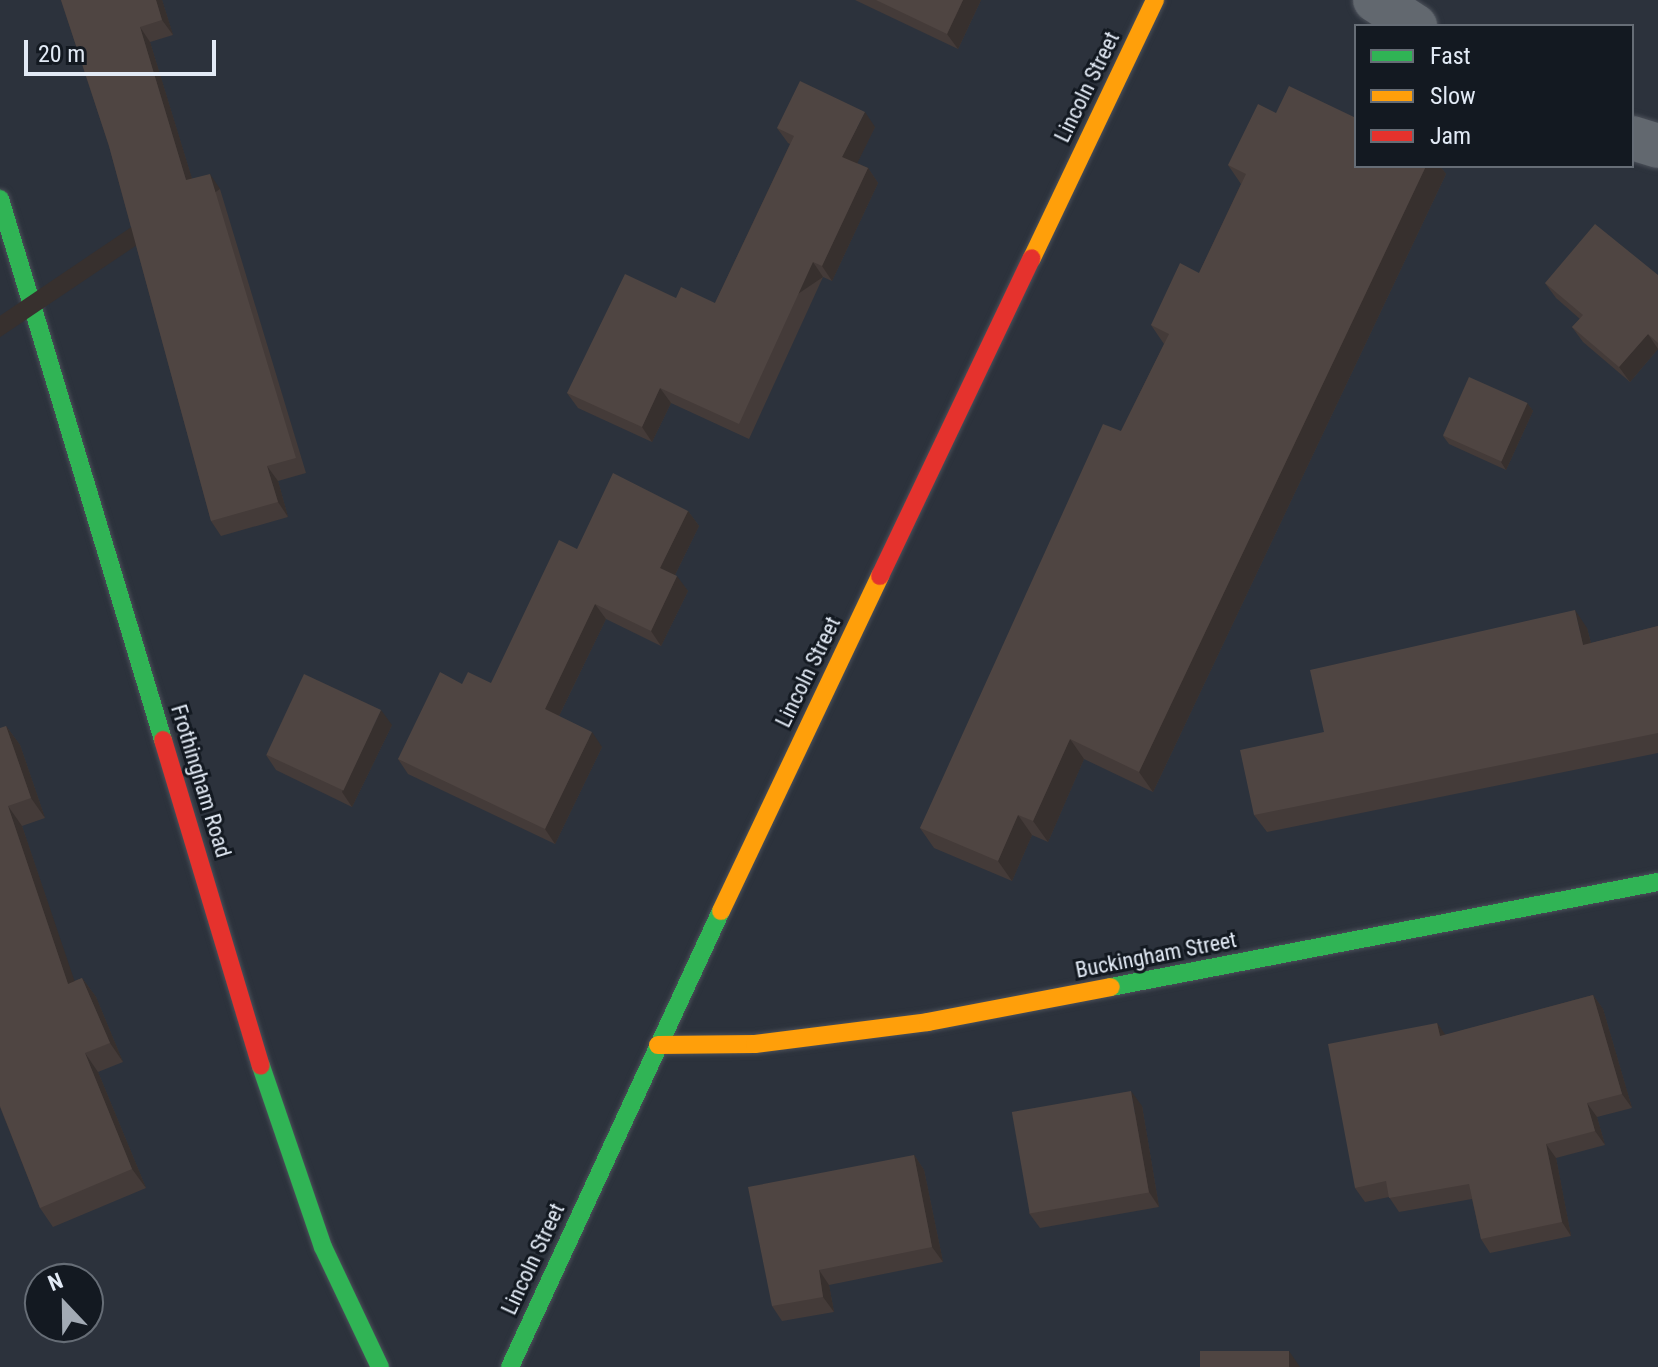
<!DOCTYPE html>
<style>
body{margin:0}
#map{position:relative;width:1658px;height:1367px;overflow:hidden;background:#2c323c;font-family:"Roboto Condensed",sans-serif}
div>[style]{position:absolute}
.roads{filter:drop-shadow(0 0 2px #4b5059) drop-shadow(0 0 2px #4b5059)}
.street>*{height:44px;margin:-22px;padding:0 22px;transform-origin:22px;border-radius:22px;background:#62686f}
.fast>*{height:18px;margin:-9px;padding:0 9px;transform-origin:9px;border-radius:9px;background:#30b455}
.slow>*{height:18px;margin:-9px;padding:0 9px;transform-origin:9px;border-radius:9px;background:#ff9f0a}
.jam>*{height:18px;margin:-9px;padding:0 9px;transform-origin:9px;border-radius:9px;background:#e5322d}
.wall>*{inset:0;background:#443b39}
.shaded-wall>*{inset:0;background:#37302e;transform-origin:0 0}
.building>*{inset:0;background:#4f4542;transform-origin:0 0}
span{translate:-50% -50%;white-space:nowrap;text-align:center;line-height:1.15;-webkit-text-stroke:6px #131921;paint-order:stroke}
.street-label{font-size:22px;color:#e2eaf5}
.legend{position:absolute;left:1354px;top:24px;width:280px;height:144px;box-sizing:border-box;background:#131921;border:2px solid #666d76;margin:0;padding:10px 14px;list-style:none;font-size:24px;color:#e2eaf5}
.legend li{display:flex;align-items:center;gap:16px;height:40px}
.legend b{width:40px;border:2px solid #666d76}
.north{position:absolute;left:24px;top:1263px;width:80px;height:80px;box-sizing:border-box;background:#131921;border:2px solid #666d76;border-radius:50%;rotate:338deg;font-size:22px;font-weight:700;line-height:32px;text-align:center;color:#e2eaf5}
.north::after{content:'';display:block;margin:auto;width:28px;height:36px;background:#a2aab4;clip-path:polygon(50% 0,100% 100%,50% 72%,0 100%)}
.scale{position:absolute;left:24px;top:40px;width:192px;height:36px;box-sizing:border-box;border:4px solid #e2eaf5;border-top:0;padding-left:10px;font-size:24px;line-height:28px;white-space:nowrap;color:#e2eaf5;-webkit-text-stroke:6px #131921;paint-order:stroke}
</style>
<div id="map">
<div class="roads">
<div class="street">
<div style="left:1375px;top:0;width:48px;rotate:33deg"></div>
<div style="left:1632px;top:138px;width:27px;rotate:17deg"></div>
</div>
<div class="fast">
<div style="left:0;top:199px;width:565px;rotate:73.23deg"></div>
<div style="left:1111px;top:987px;width:557px;rotate:-10.87deg"></div>
<div style="left:261px;top:1066px;width:191px;rotate:71.1deg"></div>
<div style="left:323px;top:1247px;width:133px;rotate:64.6deg"></div>
<div style="left:510px;top:1367px;width:502px;rotate:-65.17deg"></div>
</div>
<div class="slow">
<div style="left:1032px;top:258px;width:286px;rotate:-64.5deg"></div>
<div style="left:721px;top:911px;width:371px;rotate:-64.6deg"></div>
<div style="left:658px;top:1045px;width:97px;rotate:-0.6deg"></div>
<div style="left:755px;top:1044px;width:174px;rotate:-7.2deg"></div>
<div style="left:928px;top:1022px;width:186px;rotate:-10.8deg"></div>
</div>
<div class="jam">
<div style="left:880px;top:576px;width:352px;rotate:-64.5deg"></div>
<div style="left:163px;top:740px;width:340px;rotate:73.3deg"></div>
</div>
</div>
<div class="wall">
<div style="clip-path:polygon(61px 0,162px 0,173px 35px,150px 42px,192px 179px,220px 189px,306px 473px,278px 481px,288px 517px,221px 536px,211px 521px,109px 146px)"></div>
<div style="clip-path:polygon(855px 0,981px 0,958px 49px)"></div>
<div style="clip-path:polygon(875px 127px,857px 163px,868px 168px,878px 183px,832px 281px,823px 277px,749px 439px,671px 403px,652px 442px,578px 408px,567px 393px,715px 303px,790px 144px,788px 143px,777px 128px)"></div>
<div style="clip-path:polygon(1228px 165px,1440px 166px,1446px 174px,1153px 792px,1084px 759px,1048px 842px,1032px 835px,1012px 881px,934px 848px,920px 828px,1121px 431px,1164px 344px,1151px 325px,1199px 273px,1241px 184px)"></div>
<div style="clip-path:polygon(1658px 275px,1658px 349px,1630px 382px,1583px 342px,1572px 327px,1580px 319px,1556px 298px,1545px 283px)"></div>
<div style="clip-path:polygon(1527px 403px,1533px 411px,1506px 470px,1449px 444px,1443px 436px)"></div>
<div style="clip-path:polygon(688px 511px,699px 526px,675px 575px,688px 591px,661px 646px,606px 619px,559px 716px,602px 747px,555px 844px,408px 774px,398px 759px,462px 684px,491px 683px,577px 549px)"></div>
<div style="clip-path:polygon(1658px 626px,1658px 753px,1267px 832px,1254px 815px,1324px 732px,1587px 628px,1591px 643px)"></div>
<div style="clip-path:polygon(392px 725px,352px 807px,276px 770px,266px 755px)"></div>
<div style="clip-path:polygon(6px 726px,20px 745px,45px 818px,22px 826px,74px 981px,82px 978px,96px 997px,123px 1062px,98px 1072px,146px 1188px,53px 1227px,40px 1208px,0 1107px)"></div>
<div style="clip-path:polygon(1593px 995px,1603px 1009px,1632px 1108px,1597px 1117px,1605px 1145px,1556px 1158px,1571px 1236px,1490px 1253px,1481px 1239px,1472px 1199px,1399px 1212px,1389px 1197px,1365px 1202px,1355px 1188px,1437px 1023px,1445px 1035px)"></div>
<div style="clip-path:polygon(1142px 1106px,1159px 1207px,1040px 1228px,1029px 1213px)"></div>
<div style="clip-path:polygon(914px 1155px,924px 1170px,943px 1262px,829px 1285px,834px 1312px,782px 1321px,772px 1306px)"></div>
</div>
<div class="shaded-wall">
<div style="clip-path:polygon(156px 0,162px 0,173px 35px,162px 20px)"></div>
<div style="clip-path:polygon(963px 0,981px 0,958px 49px,947px 34px)"></div>
<div style="clip-path:polygon(140px 27px,150px 42px,197px 195px,186px 180px)"></div>
<div style="clip-path:polygon(865px 112px,875px 127px,853px 172px,842px 157px)"></div>
<div style="clip-path:polygon(1426px 166px,1440px 166px,1446px 174px,1153px 792px,1139px 772px)"></div>
<div style="clip-path:polygon(868px 168px,878px 183px,832px 281px,822px 266px)"></div>
<div style="left:210px;top:174px;width:18px;height:297px;rotate:56deg"></div>
<div style="left:813px;top:262px;width:18px;height:178px;rotate:56deg"></div>
<div style="clip-path:polygon(1648px 334px,1658px 349px,1630px 382px,1619px 367px)"></div>
<div style="clip-path:polygon(660px 388px,671px 403px,652px 442px,642px 427px)"></div>
<div style="clip-path:polygon(1527px 403px,1533px 411px,1506px 470px,1501px 462px)"></div>
<div style="clip-path:polygon(267px 466px,278px 481px,288px 517px,278px 502px)"></div>
<div style="clip-path:polygon(688px 511px,699px 526px,671px 583px,660px 568px)"></div>
<div style="clip-path:polygon(677px 576px,688px 591px,661px 646px,651px 631px)"></div>
<div style="clip-path:polygon(595px 604px,606px 619px,555px 724px,545px 709px)"></div>
<div style="clip-path:polygon(1575px 610px,1587px 628px,1596px 663px,1583px 645px)"></div>
<div style="clip-path:polygon(381px 710px,392px 725px,352px 807px,342px 792px)"></div>
<div style="clip-path:polygon(6px 726px,20px 745px,45px 818px,31px 798px)"></div>
<div style="clip-path:polygon(592px 732px,602px 747px,555px 844px,545px 829px)"></div>
<div style="clip-path:polygon(1070px 739px,1084px 759px,1048px 842px,1033px 821px)"></div>
<div style="clip-path:polygon(8px 806px,22px 826px,82px 1003px,68px 984px)"></div>
<div style="clip-path:polygon(1018px 815px,1032px 835px,1012px 881px,998px 861px)"></div>
<div style="clip-path:polygon(82px 978px,96px 997px,123px 1062px,110px 1043px)"></div>
<div style="clip-path:polygon(1593px 995px,1603px 1009px,1632px 1108px,1622px 1094px)"></div>
<div style="clip-path:polygon(1437px 1023px,1447px 1037px,1440px 1036px)"></div>
<div style="clip-path:polygon(85px 1053px,98px 1072px,146px 1188px,132px 1169px)"></div>
<div style="clip-path:polygon(1131px 1091px,1142px 1106px,1159px 1207px,1149px 1192px)"></div>
<div style="clip-path:polygon(1587px 1103px,1597px 1117px,1605px 1145px,1595px 1131px)"></div>
<div style="clip-path:polygon(1546px 1144px,1556px 1158px,1571px 1236px,1562px 1222px)"></div>
<div style="clip-path:polygon(914px 1155px,924px 1170px,943px 1262px,932px 1247px)"></div>
<div style="clip-path:polygon(819px 1270px,829px 1285px,834px 1312px,823px 1297px)"></div>
<div style="clip-path:polygon(1289px 1351px,1300px 1367px,1289px 1367px)"></div>
</div>
<div class="building">
<div style="clip-path:polygon(61px 0,156px 0,162px 20px,140px 27px,186px 180px,210px 174px,296px 458px,267px 466px,278px 502px,211px 521px,109px 146px)"></div>
<div style="clip-path:polygon(876px 0,963px 0,947px 34px)"></div>
<div style="clip-path:polygon(800px 81px,865px 112px,842px 157px,868px 168px,822px 266px,813px 262px,739px 424px,660px 388px,642px 427px,567px 393px,625px 274px,676px 298px,681px 287px,715px 303px,794px 136px,777px 128px)"></div>
<div style="clip-path:polygon(1289px 86px,1356px 118px,1356px 166px,1426px 166px,1139px 772px,1070px 739px,1033px 821px,1018px 815px,998px 861px,920px 828px,1103px 424px,1121px 431px,1169px 334px,1151px 325px,1180px 263px,1199px 273px,1246px 174px,1228px 165px,1258px 104px,1276px 113px)"></div>
<div style="clip-path:polygon(1595px 224px,1658px 275px,1658px 343px,1648px 334px,1619px 367px,1572px 327px,1583px 315px,1545px 283px)"></div>
<div style="left:1469px;top:377px;width:64px;height:64px;rotate:24deg"></div>
<div style="clip-path:polygon(613px 473px,688px 511px,660px 568px,677px 576px,651px 631px,595px 604px,545px 709px,592px 732px,545px 829px,398px 759px,440px 672px,462px 684px,468px 672px,491px 683px,559px 540px,577px 549px)"></div>
<div style="clip-path:polygon(1575px 610px,1583px 645px,1658px 626px,1658px 733px,1254px 815px,1240px 750px,1324px 732px,1310px 670px)"></div>
<div style="left:304px;top:674px;width:85px;height:89px;rotate:25deg"></div>
<div style="clip-path:polygon(6px 726px,31px 798px,8px 806px,68px 984px,82px 978px,110px 1043px,85px 1053px,132px 1169px,40px 1208px,0 1106px,0 728px)"></div>
<div style="clip-path:polygon(1593px 995px,1622px 1094px,1587px 1103px,1595px 1131px,1546px 1144px,1562px 1222px,1481px 1239px,1469px 1184px,1389px 1198px,1386px 1181px,1355px 1188px,1328px 1044px,1437px 1023px,1440px 1036px)"></div>
<div style="left:1131px;top:1091px;width:103px;height:121px;rotate:80deg"></div>
<div style="clip-path:polygon(914px 1155px,932px 1247px,819px 1270px,823px 1297px,772px 1306px,748px 1187px)"></div>
<div style="left:1289px;top:1351px;width:16px;height:89px;rotate:90deg"></div>
</div>
<div class="street-label">
<span style="left:1087px;top:87px;rotate:-64deg">Lincoln Street</span>
<span style="left:808px;top:672px;rotate:-64deg">Lincoln Street</span>
<span style="left:201px;top:781px;rotate:73deg">Frothingham Road</span>
<span style="left:1156px;top:955px;rotate:-11deg">Buckingham Street</span>
<span style="left:533px;top:1259px;rotate:-65deg">Lincoln Street</span>
</div>
<ul class="legend">
<li><b style="height:10px;background:#30b455"></b>Fast</li>
<li><b style="height:10px;background:#ff9f0a"></b>Slow</li>
<li><b style="height:10px;background:#e5322d"></b>Jam</li>
</ul>
<div class="north">N</div>
<div class="scale">20 m</div>
</div>
